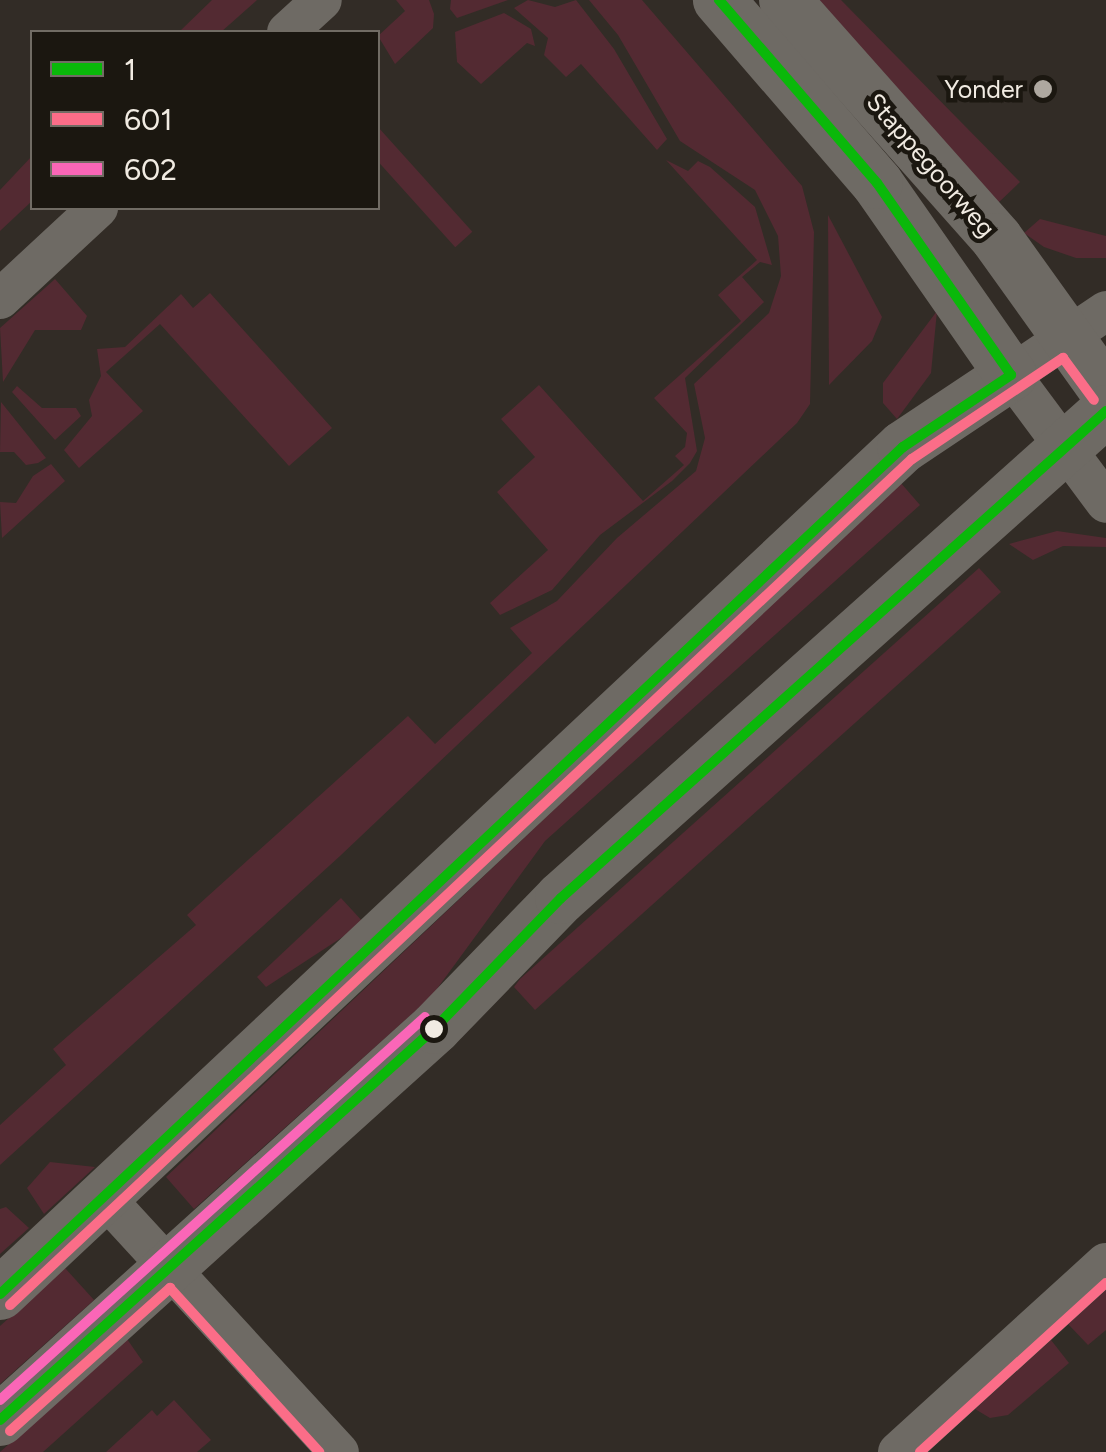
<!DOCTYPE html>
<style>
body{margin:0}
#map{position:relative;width:1106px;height:1452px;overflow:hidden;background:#322c26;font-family:Figtree,sans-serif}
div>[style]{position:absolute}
.green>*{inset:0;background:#532a32;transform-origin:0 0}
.minor>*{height:40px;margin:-20px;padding:0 20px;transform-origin:20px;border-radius:20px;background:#6e6a64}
.tertiary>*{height:52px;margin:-26px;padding:0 26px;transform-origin:26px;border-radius:26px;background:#6e6a64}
.bus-1>*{height:10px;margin:-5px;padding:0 5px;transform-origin:5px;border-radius:5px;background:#0ab80a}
.bus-2>*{height:10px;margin:-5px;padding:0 5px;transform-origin:5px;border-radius:5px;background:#fb6d88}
.bus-3>*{height:10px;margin:-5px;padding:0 5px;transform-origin:5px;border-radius:5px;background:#fa66b7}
.dots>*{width:28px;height:28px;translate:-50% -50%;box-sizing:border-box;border:5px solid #1b1710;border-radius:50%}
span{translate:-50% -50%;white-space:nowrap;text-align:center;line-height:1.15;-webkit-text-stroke:9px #1b1710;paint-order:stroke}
.poi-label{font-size:25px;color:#f1ebe2}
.right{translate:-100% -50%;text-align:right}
.street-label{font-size:25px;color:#f1ebe2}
.legend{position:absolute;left:30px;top:30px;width:350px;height:180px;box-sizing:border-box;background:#1b1710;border:2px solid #716c64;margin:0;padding:12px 18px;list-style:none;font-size:30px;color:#f1ebe2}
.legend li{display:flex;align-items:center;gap:20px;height:50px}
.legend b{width:50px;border:2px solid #716c64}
</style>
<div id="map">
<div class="green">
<div style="clip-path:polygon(212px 0,257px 0,221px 32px,179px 32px)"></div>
<div style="clip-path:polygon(396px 0,429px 0,434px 14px,433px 28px,395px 64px,378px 36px,405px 11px)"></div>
<div style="clip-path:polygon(508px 0,457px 18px,450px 9px,451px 0)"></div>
<div style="clip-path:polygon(528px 0,555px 7px,576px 0,614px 49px,667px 139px,657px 150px,581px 64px,566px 77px,544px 55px,548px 38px,514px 8px)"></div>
<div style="clip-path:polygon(589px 0,642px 0,802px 186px,814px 232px,810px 404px,797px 423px,340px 856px,0 1165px,0 1125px,66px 1065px,53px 1049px,196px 925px,187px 915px,408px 716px,435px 744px,532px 653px,510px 628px,557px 601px,617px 538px,696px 471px,705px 438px,694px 384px,769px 313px,781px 276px,778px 236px,755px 190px,680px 141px,618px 35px)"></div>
<div style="clip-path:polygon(818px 0,841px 0,1020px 182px,997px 204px)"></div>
<div style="clip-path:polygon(504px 13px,531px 29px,535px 46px,527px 43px,481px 84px,457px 62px,455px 32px)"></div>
<div style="left:378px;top:127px;width:141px;height:23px;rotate:48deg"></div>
<div style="clip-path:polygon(32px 156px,32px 201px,0 231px,0 190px)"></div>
<div style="clip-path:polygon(666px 160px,688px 171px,698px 161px,710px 167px,755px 207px,772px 265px,760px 262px,742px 277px,764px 302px,685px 378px,697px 451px,690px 463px,672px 481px,600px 535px,552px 590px,500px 615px,490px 603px,548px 550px,497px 492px,535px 457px,501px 419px,539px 385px,643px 501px,684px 465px,675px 456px,685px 447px,687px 433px,654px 398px,741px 321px,718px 295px,757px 260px)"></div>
<div style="clip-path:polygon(828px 215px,882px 317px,872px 341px,829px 385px)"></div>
<div style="clip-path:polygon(1040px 219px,1106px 236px,1106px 258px,1076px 258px,1044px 247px,1024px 233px)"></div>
<div style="clip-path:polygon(55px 279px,87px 316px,81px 330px,35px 330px,3px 382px,0 328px)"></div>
<div style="clip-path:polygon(210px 293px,332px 428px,289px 466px,160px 324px,106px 372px,143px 411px,79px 468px,64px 450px,92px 416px,89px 400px,101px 376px,97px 349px,125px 347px,181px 294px,193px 308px)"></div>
<div style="clip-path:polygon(937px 311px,931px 373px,897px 419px,883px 403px,883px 383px)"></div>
<div style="clip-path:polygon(17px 386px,42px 408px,76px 408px,81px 416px,55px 440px,12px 392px)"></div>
<div style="clip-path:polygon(1px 402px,46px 458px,38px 463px,26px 465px,14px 452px,0 452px)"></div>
<div style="clip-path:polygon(51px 464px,65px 481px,2px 538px,0 502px,16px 503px,33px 476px)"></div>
<div style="clip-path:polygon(900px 482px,920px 505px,545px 841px,431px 997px,194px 1209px,166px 1177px)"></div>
<div style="clip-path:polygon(1057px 531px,1106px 538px,1106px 547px,1063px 546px,1033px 560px,1009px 544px)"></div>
<div style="clip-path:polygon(979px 568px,1001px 592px,535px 1010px,514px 987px,520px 979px)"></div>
<div style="clip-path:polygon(341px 898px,364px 923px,266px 987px,257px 977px)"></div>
<div style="clip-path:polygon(50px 1162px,95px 1167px,44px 1214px,27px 1188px)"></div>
<div style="clip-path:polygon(6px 1207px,29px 1228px,0 1254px,0 1209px)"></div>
<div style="clip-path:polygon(65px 1268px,94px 1300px,0 1384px,0 1326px)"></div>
<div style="clip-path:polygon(1106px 1290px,1106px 1330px,1088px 1345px,1068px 1324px)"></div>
<div style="clip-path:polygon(127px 1339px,143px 1362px,43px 1452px,0 1452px)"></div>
<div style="clip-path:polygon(1051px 1340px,1069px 1363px,1008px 1415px,990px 1418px,975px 1409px)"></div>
<div style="clip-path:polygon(174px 1400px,211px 1440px,197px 1452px,106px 1452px,152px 1410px,157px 1416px)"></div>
</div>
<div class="minor">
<div style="left:287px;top:32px;width:47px;rotate:-42.4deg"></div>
<div style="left:0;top:299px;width:134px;rotate:-42.9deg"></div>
<div style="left:1106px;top:311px;width:115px;rotate:146deg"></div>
<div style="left:1011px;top:375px;width:159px;rotate:53.4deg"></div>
<div style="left:106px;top:1199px;width:344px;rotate:47.4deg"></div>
<div style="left:898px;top:1452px;width:281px;rotate:-42.3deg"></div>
</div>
<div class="tertiary">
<div style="left:785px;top:0;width:319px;rotate:48.4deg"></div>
<div style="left:997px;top:239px;width:187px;rotate:54.4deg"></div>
<div style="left:0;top:1294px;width:1238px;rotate:-43.17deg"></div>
<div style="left:903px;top:447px;width:130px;rotate:-33.7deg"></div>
<div style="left:1011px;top:375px;width:234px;rotate:-124.9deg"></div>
<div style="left:877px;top:183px;width:242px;rotate:-130.8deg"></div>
<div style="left:0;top:1420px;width:586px;rotate:-42.02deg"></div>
<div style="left:435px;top:1028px;width:181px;rotate:-45.9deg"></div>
<div style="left:561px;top:898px;width:731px;rotate:-41.78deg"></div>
</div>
<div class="bus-1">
<div style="left:0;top:1294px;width:1238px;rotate:-43.17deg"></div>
<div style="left:903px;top:447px;width:130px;rotate:-33.7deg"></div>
<div style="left:1011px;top:375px;width:234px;rotate:-124.9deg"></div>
<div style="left:877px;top:183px;width:242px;rotate:-130.8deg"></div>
<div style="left:0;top:1420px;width:586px;rotate:-42.02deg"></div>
<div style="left:435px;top:1028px;width:181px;rotate:-45.9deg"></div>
<div style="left:561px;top:898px;width:731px;rotate:-41.78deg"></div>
</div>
<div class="bus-2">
<div style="left:10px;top:1305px;width:1237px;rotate:-43.17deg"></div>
<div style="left:912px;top:459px;width:182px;rotate:-33.8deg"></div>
<div style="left:1063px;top:358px;width:52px;rotate:53.6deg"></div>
<div style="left:10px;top:1431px;width:215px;rotate:-41.8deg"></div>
<div style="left:170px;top:1288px;width:222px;rotate:47.7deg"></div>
<div style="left:920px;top:1452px;width:251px;rotate:-42.3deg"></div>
</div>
<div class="bus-3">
<div style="left:0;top:1400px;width:572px;rotate:-42.02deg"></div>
</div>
<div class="dots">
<div style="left:1043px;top:89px;background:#aea8a0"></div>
<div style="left:434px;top:1029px;background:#f1ebe2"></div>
</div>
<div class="poi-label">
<span class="right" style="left:1023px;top:89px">Yonder</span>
</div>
<div class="street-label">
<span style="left:931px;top:165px;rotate:49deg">Stappegoorweg</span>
</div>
<ul class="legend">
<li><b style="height:12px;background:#0ab80a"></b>1</li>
<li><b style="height:12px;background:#fb6d88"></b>601</li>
<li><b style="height:12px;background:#fa66b7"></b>602</li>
</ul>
</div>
